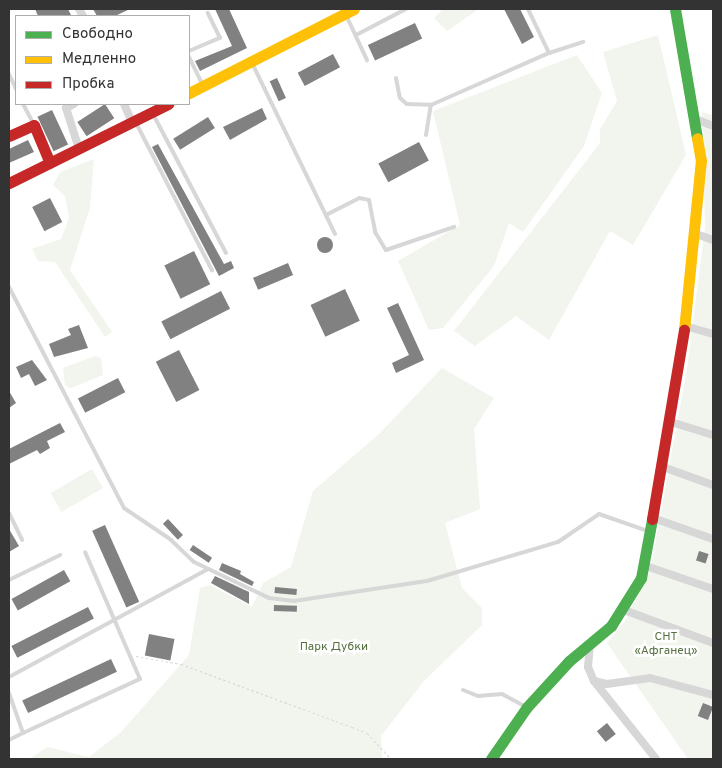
<!DOCTYPE html>
<meta charset="utf-8">
<style>
body{margin:0}
#map{position:relative;width:722px;height:768px;overflow:hidden;background:#fff;font-family:Overpass,sans-serif}
div>[style]{position:absolute}
.green>*{inset:0;background:#f1f5ed;transform-origin:0 0}
.building>*{inset:0;background:#818181;transform-origin:0 0}
.round{border-radius:50%}
.path>*{height:1px;margin-top:-0.5px;transform-origin:0;background:repeating-linear-gradient(90deg,#d6d6d6 0 2.5px,transparent 0 5px)}
.lane>*{height:4px;margin:-2px;padding:0 2px;transform-origin:2px;border-radius:2px;background:#d7d7d7}
.street>*{height:8px;margin:-4px;padding:0 4px;transform-origin:4px;border-radius:4px;background:#d7d7d7}
.fast>*{height:11px;margin:-5.5px;padding:0 5.5px;transform-origin:5.5px;border-radius:5.5px;background:#4caf50}
.slow>*{height:11px;margin:-5.5px;padding:0 5.5px;transform-origin:5.5px;border-radius:5.5px;background:#ffc107}
.jam>*{height:11px;margin:-5.5px;padding:0 5.5px;transform-origin:5.5px;border-radius:5.5px;background:#c62828}
span{translate:-50% -50%;white-space:nowrap;text-align:center;line-height:1.15;-webkit-text-stroke:5px #fff;paint-order:stroke}
.park-label{font-size:12px;color:#56703f}
.frame{position:absolute;inset:0;border:10px solid #333;pointer-events:none}
.legend{position:absolute;left:15px;top:15px;width:175px;height:90px;box-sizing:border-box;background:#fff;border:1px solid #adadad;margin:0;padding:6px 9px;list-style:none;font-size:15px;color:#333}
.legend li{display:flex;align-items:center;gap:10px;height:25px}
.legend b{width:25px;border:1px solid #adadad}
</style>
<div id="map">
<div class="green">
<div style="clip-path:polygon(443px 9px,479px 9px,447px 31px,434px 18px)"></div>
<div style="clip-path:polygon(658px 35px,686px 155px,633px 245px,610px 231px,549px 340px,516px 316px,475px 346px,454px 331px,600px 143px,600px 129px,617px 101px,603px 52px)"></div>
<div style="clip-path:polygon(577px 55px,602px 93px,584px 146px,523px 232px,509px 223px,494px 266px,443px 328px,429px 330px,398px 261px,460px 225px,433px 111px)"></div>
<div style="clip-path:polygon(702px 112px,713px 115px,713px 759px,688px 759px,607px 643px,625px 621px,650px 572px,687px 369px,705px 227px)"></div>
<div style="clip-path:polygon(94px 159px,90px 208px,70px 270px,112px 332px,105px 337px,55px 262px,38px 261px,32px 249px,61px 239px,69px 218px,65px 196px,53px 185px,60px 172px)"></div>
<div style="clip-path:polygon(95px 356px,101px 358px,103px 375px,71px 388px,65px 385px,63px 368px)"></div>
<div style="clip-path:polygon(442px 368px,494px 398px,474px 429px,480px 509px,445px 523px,462px 588px,482px 608px,482px 625px,424px 681px,381px 736px,382px 759px,29px 759px,47px 747px,89px 757px,121px 732px,189px 655px,200px 588px,210px 585px,252px 607px,263px 583px,291px 567px,313px 491px,379px 434px)"></div>
<div style="left:92px;top:469px;width:22px;height:48px;rotate:60deg"></div>
</div>
<div class="building">
<div style="clip-path:polygon(35px 9px,68px 9px,71px 15px,38px 16px)"></div>
<div style="clip-path:polygon(93px 9px,130px 9px,115px 16px,97px 16px)"></div>
<div style="clip-path:polygon(215px 9px,229px 9px,247px 48px,200px 71px,195px 61px,232px 46px)"></div>
<div style="clip-path:polygon(504px 9px,520px 9px,534px 37px,522px 44px)"></div>
<div style="left:415px;top:23px;width:17px;height:52px;rotate:65deg"></div>
<div style="left:333px;top:54px;width:15px;height:40px;rotate:62deg"></div>
<div style="left:277px;top:78px;width:22px;height:8px;rotate:66deg"></div>
<div style="left:105px;top:104px;width:17px;height:33px;rotate:57deg"></div>
<div style="clip-path:polygon(262px 108px,267px 119px,230px 140px,223px 127px)"></div>
<div style="left:52px;top:110px;width:38px;height:16px;rotate:65deg"></div>
<div style="left:208px;top:117px;width:13px;height:41px;rotate:58deg"></div>
<div style="clip-path:polygon(28px 140px,34px 152px,9px 163px,9px 149px)"></div>
<div style="left:419px;top:142px;width:21px;height:46px;rotate:62deg"></div>
<div style="clip-path:polygon(158px 144px,224px 264px,231px 261px,234px 268px,219px 276px,152px 147px)"></div>
<div style="left:50px;top:198px;width:27px;height:20px;rotate:63deg"></div>
<div class="round" style="left:317px;top:237px;width:16px;height:16px"></div>
<div style="left:194px;top:251px;width:37px;height:33px;rotate:64deg"></div>
<div style="left:288px;top:263px;width:13px;height:38px;rotate:67deg"></div>
<div style="left:345px;top:289px;width:35px;height:38px;rotate:65deg"></div>
<div style="left:221px;top:291px;width:20px;height:67px;rotate:63deg"></div>
<div style="clip-path:polygon(398px 303px,424px 360px,396px 373px,392px 363px,409px 355px,387px 308px)"></div>
<div style="clip-path:polygon(79px 325px,88px 348px,54px 357px,49px 344px,71px 335px,68px 329px)"></div>
<div style="left:179px;top:350px;width:45px;height:26px;rotate:63deg"></div>
<div style="clip-path:polygon(32px 360px,47px 380px,35px 386px,29px 374px,21px 378px,16px 367px)"></div>
<div style="left:118px;top:378px;width:16px;height:45px;rotate:63deg"></div>
<div style="clip-path:polygon(9px 391px,16px 403px,9px 408px)"></div>
<div style="clip-path:polygon(60px 423px,65px 432px,47px 441px,50px 448px,40px 454px,37px 450px,9px 464px,9px 449px)"></div>
<div style="left:168px;top:519px;width:22px;height:7px;rotate:47deg"></div>
<div style="left:105px;top:525px;width:84px;height:14px;rotate:66deg"></div>
<div style="clip-path:polygon(9px 529px,19px 546px,9px 552px)"></div>
<div style="left:193px;top:545px;width:23px;height:6px;rotate:34deg"></div>
<div style="left:699px;top:551px;width:10px;height:10px;rotate:17deg"></div>
<div style="clip-path:polygon(222px 563px,241px 571px,240px 574px,254px 582px,252px 586px,219px 570px)"></div>
<div style="left:64px;top:570px;width:13px;height:60px;rotate:61deg"></div>
<div style="clip-path:polygon(215px 576px,249px 592px,249px 604px,211px 583px)"></div>
<div style="left:275px;top:587px;width:22px;height:6px;rotate:5deg"></div>
<div style="left:274px;top:605px;width:23px;height:6px;rotate:2deg"></div>
<div style="left:88px;top:607px;width:13px;height:86px;rotate:63deg"></div>
<div style="left:149px;top:634px;width:26px;height:22px;rotate:11deg"></div>
<div style="left:111px;top:659px;width:14px;height:98px;rotate:65deg"></div>
<div style="left:703px;top:703px;width:11px;height:14px;rotate:22deg"></div>
<div style="left:607px;top:723px;width:14px;height:13px;rotate:51deg"></div>
</div>
<div class="path">
<div style="left:136px;top:656px;width:46px;rotate:10.1deg"></div>
<div style="left:181px;top:664px;width:182px;rotate:20.2deg"></div>
<div style="left:352px;top:727px;width:16px;rotate:22deg"></div>
<div style="left:367px;top:733px;width:35px;rotate:47deg"></div>
</div>
<div class="lane">
<div style="left:346px;top:15px;width:50px;rotate:65deg"></div>
<div style="left:356px;top:35px;width:56px;rotate:-27.5deg"></div>
<div style="left:189px;top:51px;width:34px;rotate:-23deg"></div>
<div style="left:220px;top:38px;width:28px;rotate:-116deg"></div>
<div style="left:549px;top:53px;width:36px;rotate:-18deg"></div>
<div style="left:189px;top:57px;width:30px;rotate:64deg"></div>
<div style="left:252px;top:63px;width:190px;rotate:64.1deg"></div>
<div style="left:9px;top:74px;width:17px;rotate:65deg"></div>
<div style="left:396px;top:78px;width:20px;rotate:79deg"></div>
<div style="left:400px;top:98px;width:9px;rotate:41deg"></div>
<div style="left:407px;top:104px;width:24px;rotate:2deg"></div>
<div style="left:23px;top:104px;width:21px;rotate:62deg"></div>
<div style="left:153px;top:114px;width:157px;rotate:62.3deg"></div>
<div style="left:135px;top:121px;width:168px;rotate:62.7deg"></div>
<div style="left:426px;top:135px;width:30px;rotate:-81deg"></div>
<div style="left:431px;top:105px;width:129px;rotate:-23.8deg"></div>
<div style="left:549px;top:53px;width:49px;rotate:-115.5deg"></div>
<div style="left:326px;top:215px;width:37px;rotate:-27deg"></div>
<div style="left:359px;top:198px;width:10px;rotate:11deg"></div>
<div style="left:369px;top:200px;width:33px;rotate:79deg"></div>
<div style="left:375px;top:232px;width:21px;rotate:59deg"></div>
<div style="left:386px;top:250px;width:72px;rotate:-18.7deg"></div>
<div style="left:9px;top:287px;width:249px;rotate:62.5deg"></div>
<div style="left:124px;top:508px;width:55px;rotate:34deg"></div>
<div style="left:170px;top:539px;width:33px;rotate:44deg"></div>
<div style="left:194px;top:562px;width:83px;rotate:25.6deg"></div>
<div style="left:269px;top:598px;width:25px;rotate:7deg"></div>
<div style="left:294px;top:601px;width:134px;rotate:-8.6deg"></div>
<div style="left:427px;top:581px;width:137px;rotate:-16.6deg"></div>
<div style="left:558px;top:542px;width:50px;rotate:-34.3deg"></div>
<div style="left:599px;top:514px;width:52px;rotate:19.1deg"></div>
<div style="left:9px;top:513px;width:30px;rotate:64deg"></div>
<div style="left:9px;top:580px;width:57px;rotate:-26.1deg"></div>
<div style="left:9px;top:677px;width:226px;rotate:-28.5deg"></div>
<div style="left:463px;top:690px;width:16px;rotate:22deg"></div>
<div style="left:478px;top:696px;width:24px;rotate:-5deg"></div>
<div style="left:502px;top:694px;width:26px;rotate:28deg"></div>
<div style="left:9px;top:693px;width:42px;rotate:70.7deg"></div>
<div style="left:23px;top:733px;width:129px;rotate:-24.8deg"></div>
<div style="left:140px;top:679px;width:138px;rotate:-113.4deg"></div>
<div style="left:9px;top:740px;width:16px;rotate:-27deg"></div>
</div>
<div class="street">
<div style="left:79px;top:9px;width:8px;rotate:60deg"></div>
<div style="left:74px;top:104px;width:9px;rotate:153deg"></div>
<div style="left:66px;top:108px;width:43px;rotate:72.4deg"></div>
<div style="left:124px;top:104px;width:20px;rotate:66deg"></div>
<div style="left:695px;top:119px;width:19px;rotate:21deg"></div>
<div style="left:696px;top:234px;width:18px;rotate:19deg"></div>
<div style="left:685px;top:326px;width:29px;rotate:16deg"></div>
<div style="left:671px;top:422px;width:44px;rotate:17.2deg"></div>
<div style="left:663px;top:467px;width:53px;rotate:19.8deg"></div>
<div style="left:653px;top:518px;width:64px;rotate:19.3deg"></div>
<div style="left:643px;top:565px;width:74px;rotate:18.9deg"></div>
<div style="left:624px;top:610px;width:95px;rotate:20.3deg"></div>
<div style="left:590px;top:644px;width:23px;rotate:95deg"></div>
<div style="left:588px;top:667px;width:15px;rotate:67deg"></div>
<div style="left:594px;top:681px;width:13px;rotate:13deg"></div>
<div style="left:607px;top:684px;width:43px;rotate:-7.9deg"></div>
<div style="left:650px;top:678px;width:65px;rotate:15.1deg"></div>
<div style="left:594px;top:681px;width:100px;rotate:51.5deg"></div>
</div>
<div class="fast">
<div style="left:675px;top:9px;width:131px;rotate:80.3deg"></div>
<div style="left:491px;top:759px;width:63px;rotate:-55.3deg"></div>
<div style="left:527px;top:707px;width:62px;rotate:-47.6deg"></div>
<div style="left:569px;top:661px;width:55px;rotate:-39.8deg"></div>
<div style="left:611px;top:626px;width:57px;rotate:-58deg"></div>
<div style="left:641px;top:578px;width:60px;rotate:-79.4deg"></div>
</div>
<div class="slow">
<div style="left:189px;top:93px;width:185px;rotate:-27deg"></div>
<div style="left:684px;top:330px;width:170px;rotate:-84.3deg"></div>
<div style="left:701px;top:161px;width:23px;rotate:-100deg"></div>
</div>
<div class="jam">
<div style="left:9px;top:136px;width:27px;rotate:-24deg"></div>
<div style="left:34px;top:125px;width:41px;rotate:67.2deg"></div>
<div style="left:9px;top:183px;width:178px;rotate:-26.4deg"></div>
<div style="left:652px;top:519px;width:192px;rotate:-80.4deg"></div>
</div>
<div class="park-label">
<span style="left:666px;top:645px">СНТ<br>«Афганец»</span>
<span style="left:334px;top:648px">Парк Дубки</span>
</div>
<div class="frame"></div>
<ul class="legend">
<li><b style="height:6px;background:#4caf50"></b>Свободно</li>
<li><b style="height:6px;background:#ffc107"></b>Медленно</li>
<li><b style="height:6px;background:#c62828"></b>Пробка</li>
</ul>
</div>
